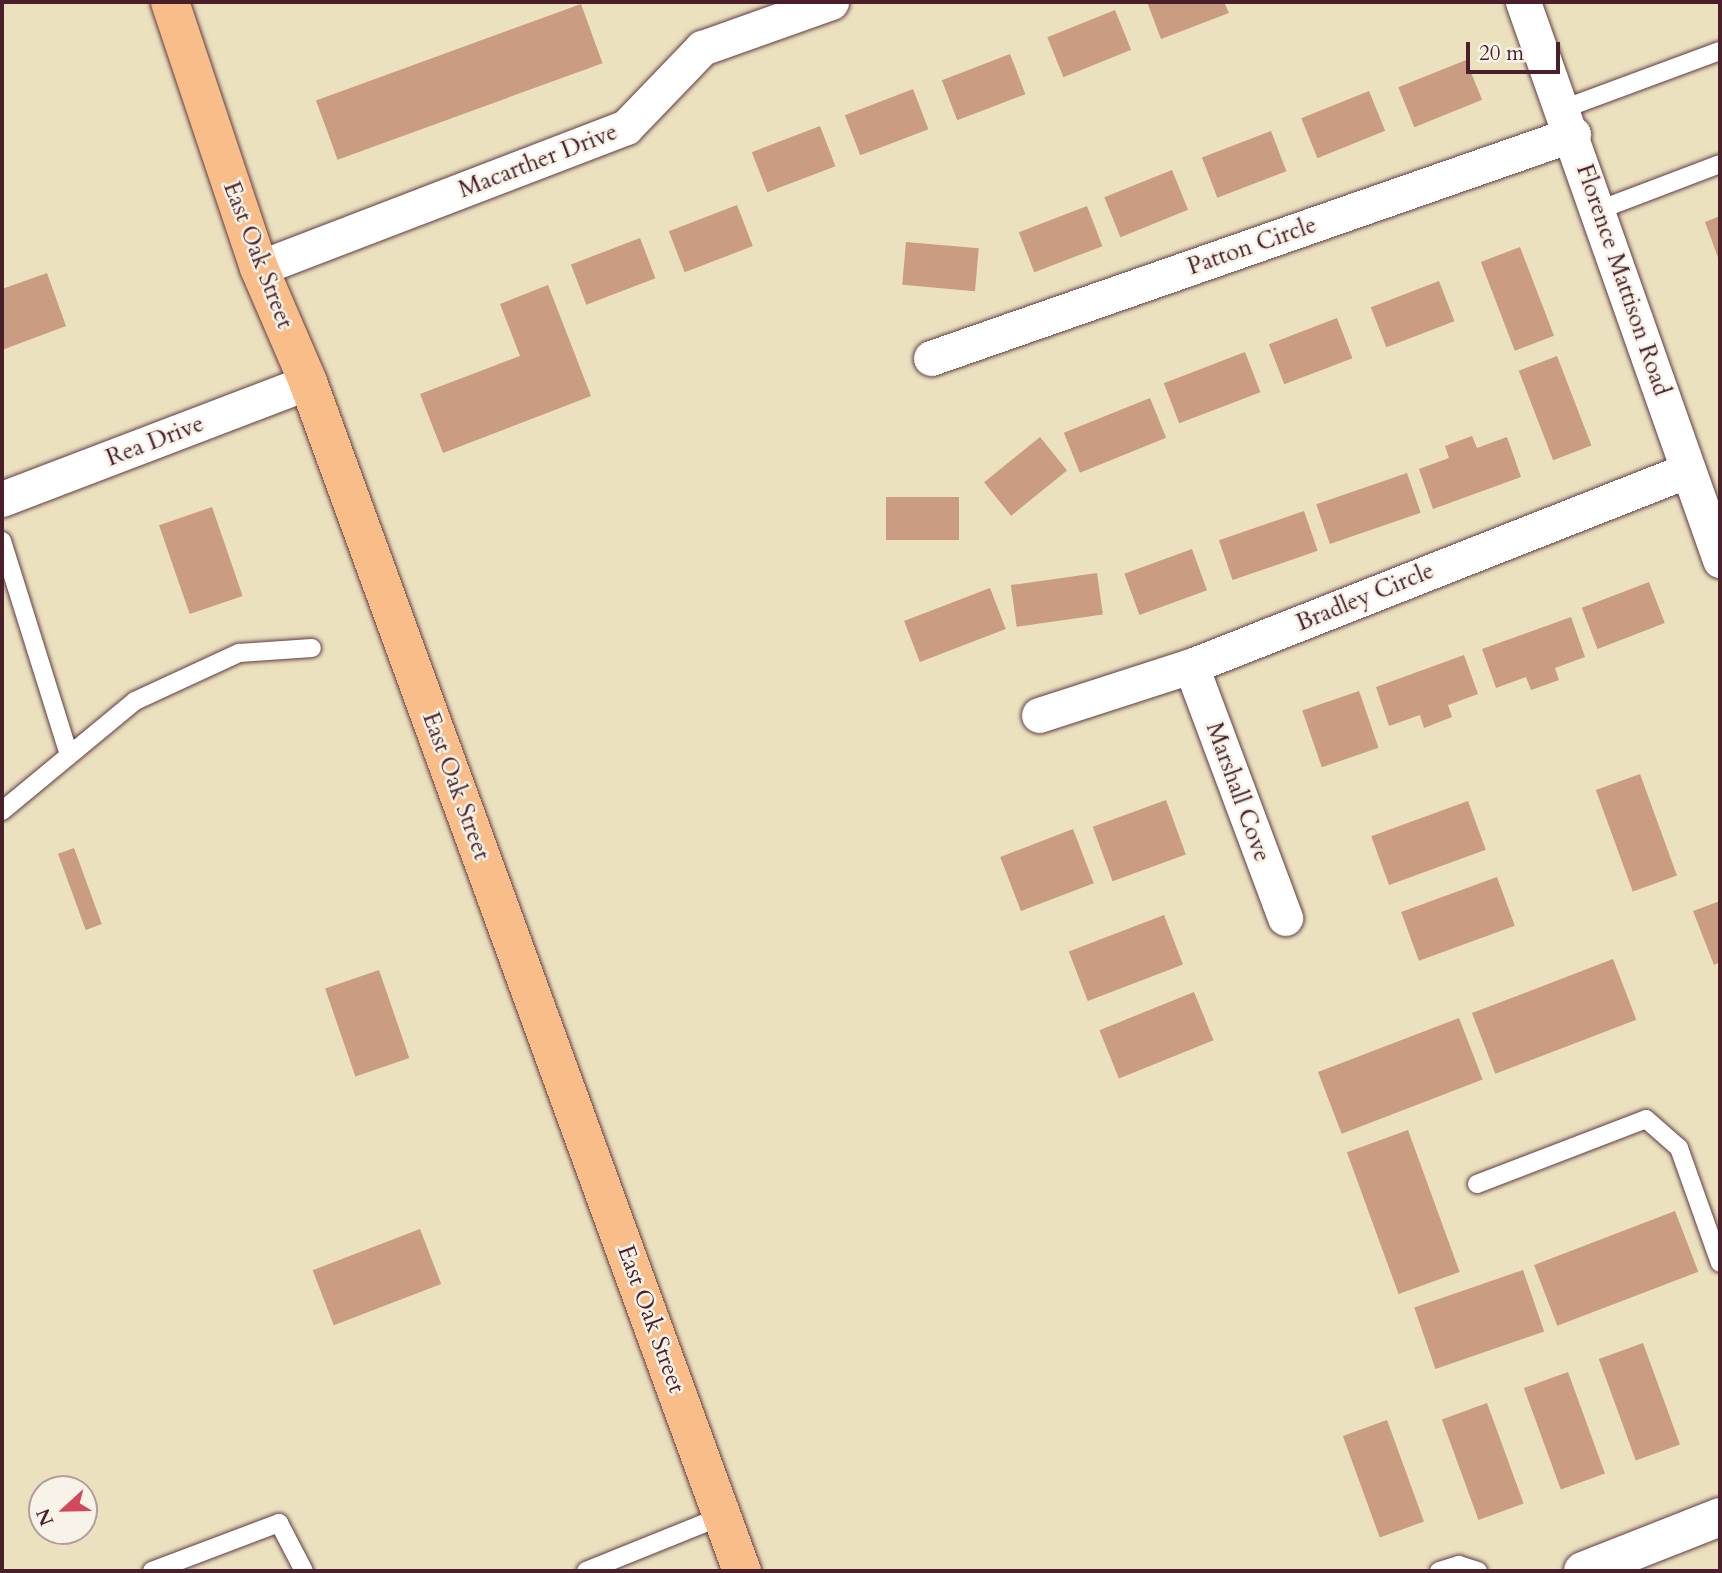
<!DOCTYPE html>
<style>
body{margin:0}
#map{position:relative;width:1722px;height:1573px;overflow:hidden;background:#ebe1bf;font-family:Cardo,serif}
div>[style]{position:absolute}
.building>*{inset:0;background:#ca9c81;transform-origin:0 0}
.roads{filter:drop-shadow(0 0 2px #623c41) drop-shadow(0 0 2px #623c41)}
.service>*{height:18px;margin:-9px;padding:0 9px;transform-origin:9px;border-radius:9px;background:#fff}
.minor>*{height:35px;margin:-17.5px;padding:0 17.5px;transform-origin:17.5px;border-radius:17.5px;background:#fff}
.tertiary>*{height:38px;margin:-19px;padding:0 19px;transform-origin:19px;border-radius:19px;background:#fff}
.trunk>*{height:38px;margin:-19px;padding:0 19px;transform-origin:19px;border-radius:19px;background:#f8bd89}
span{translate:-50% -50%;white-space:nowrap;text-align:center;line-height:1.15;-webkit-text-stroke:5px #f7f3e8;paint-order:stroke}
.street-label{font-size:24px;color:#4a1f2b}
.frame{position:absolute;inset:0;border:4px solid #4a1f2b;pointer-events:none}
.north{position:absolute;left:28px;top:1475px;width:70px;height:70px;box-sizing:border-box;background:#f7f3e8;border:2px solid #b29e9c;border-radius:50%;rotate:248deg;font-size:19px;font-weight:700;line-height:28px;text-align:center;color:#4a1f2b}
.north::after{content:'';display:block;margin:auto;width:24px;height:32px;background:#d1495b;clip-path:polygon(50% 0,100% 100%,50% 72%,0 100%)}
.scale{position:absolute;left:1466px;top:42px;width:94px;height:32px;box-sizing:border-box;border:4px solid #4a1f2b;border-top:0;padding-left:9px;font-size:21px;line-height:24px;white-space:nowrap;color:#4a1f2b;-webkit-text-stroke:5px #f7f3e8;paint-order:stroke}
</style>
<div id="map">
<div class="building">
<div style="clip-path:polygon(1147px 2px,1224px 2px,1229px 13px,1161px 39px)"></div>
<div style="left:581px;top:4px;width:63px;height:282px;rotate:70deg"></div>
<div style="left:1115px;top:10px;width:43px;height:73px;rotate:68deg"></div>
<div style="left:1010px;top:54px;width:43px;height:73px;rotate:69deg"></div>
<div style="left:1466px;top:60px;width:43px;height:73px;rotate:68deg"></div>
<div style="left:913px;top:89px;width:43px;height:73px;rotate:69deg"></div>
<div style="left:1369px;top:91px;width:43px;height:73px;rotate:68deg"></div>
<div style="left:820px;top:126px;width:43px;height:73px;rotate:69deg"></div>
<div style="left:1271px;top:131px;width:43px;height:74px;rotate:69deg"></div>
<div style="left:1172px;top:170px;width:43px;height:73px;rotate:68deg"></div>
<div style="left:737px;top:205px;width:44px;height:73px;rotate:69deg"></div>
<div style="left:1087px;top:206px;width:43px;height:73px;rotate:69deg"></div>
<div style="clip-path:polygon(1720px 216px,1720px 263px,1705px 222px)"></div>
<div style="left:640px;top:238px;width:43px;height:74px;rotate:69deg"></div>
<div style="left:906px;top:242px;width:73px;height:43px;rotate:5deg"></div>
<div style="left:1520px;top:247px;width:95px;height:42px;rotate:69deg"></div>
<div style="clip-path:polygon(47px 273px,66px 326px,2px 350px,2px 289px)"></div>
<div style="left:1439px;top:281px;width:43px;height:73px;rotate:69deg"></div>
<div style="clip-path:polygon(548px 285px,591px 396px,443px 453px,420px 394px,520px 356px,500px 304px)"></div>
<div style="left:1337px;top:318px;width:43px;height:73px;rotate:69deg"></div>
<div style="left:1245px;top:352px;width:43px;height:87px;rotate:69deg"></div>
<div style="left:1557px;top:356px;width:96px;height:41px;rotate:69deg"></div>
<div style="left:1150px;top:398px;width:43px;height:93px;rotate:68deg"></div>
<div style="clip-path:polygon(1472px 436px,1477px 448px,1507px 437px,1521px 477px,1433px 509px,1419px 469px,1449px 458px,1445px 446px)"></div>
<div style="left:1040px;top:437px;width:43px;height:72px;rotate:51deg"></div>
<div style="left:1407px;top:473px;width:42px;height:96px;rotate:71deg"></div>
<div style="left:886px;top:497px;width:73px;height:43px"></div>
<div style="left:212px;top:507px;width:94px;height:56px;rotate:71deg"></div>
<div style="left:1304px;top:511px;width:42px;height:90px;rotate:71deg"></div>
<div style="left:1192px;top:549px;width:44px;height:72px;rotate:70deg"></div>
<div style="left:1097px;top:573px;width:42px;height:87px;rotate:82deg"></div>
<div style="left:1649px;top:582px;width:44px;height:72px;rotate:69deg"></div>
<div style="left:990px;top:588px;width:44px;height:92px;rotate:69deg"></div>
<div style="clip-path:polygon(1571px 617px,1585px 657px,1555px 668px,1559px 680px,1531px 690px,1526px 677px,1496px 688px,1482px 649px)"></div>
<div style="clip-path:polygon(1464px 655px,1478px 694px,1448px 705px,1452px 717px,1424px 728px,1420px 715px,1389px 726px,1376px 687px)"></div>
<div style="left:1359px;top:691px;width:60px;height:60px;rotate:71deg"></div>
<div style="left:1640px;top:774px;width:108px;height:47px;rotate:70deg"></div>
<div style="left:1166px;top:800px;width:58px;height:78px;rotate:70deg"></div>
<div style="left:1468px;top:801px;width:52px;height:103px;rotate:70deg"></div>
<div style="left:1073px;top:829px;width:58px;height:78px;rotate:69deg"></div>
<div style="left:74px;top:848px;width:81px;height:17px;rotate:70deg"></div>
<div style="left:1497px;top:877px;width:52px;height:102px;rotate:70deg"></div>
<div style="clip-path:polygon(1720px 901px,1720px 962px,1714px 965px,1693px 911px)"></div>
<div style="left:1164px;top:915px;width:53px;height:102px;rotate:69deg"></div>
<div style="left:1613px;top:959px;width:65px;height:151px;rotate:69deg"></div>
<div style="left:379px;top:970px;width:93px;height:57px;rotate:71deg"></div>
<div style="left:1194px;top:992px;width:52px;height:102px;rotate:68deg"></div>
<div style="left:1459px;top:1018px;width:66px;height:151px;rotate:69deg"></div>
<div style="left:1408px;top:1130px;width:151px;height:65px;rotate:70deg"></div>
<div style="left:1675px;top:1211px;width:65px;height:151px;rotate:69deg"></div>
<div style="left:420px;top:1229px;width:59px;height:115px;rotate:69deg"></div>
<div style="left:1523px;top:1270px;width:65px;height:115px;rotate:71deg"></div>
<div style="left:1643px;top:1343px;width:108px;height:47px;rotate:70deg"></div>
<div style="left:1568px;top:1372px;width:108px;height:47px;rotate:70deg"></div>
<div style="left:1487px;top:1403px;width:107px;height:48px;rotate:70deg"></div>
<div style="left:1387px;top:1420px;width:108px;height:47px;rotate:70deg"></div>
</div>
<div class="roads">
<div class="service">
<div style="left:1563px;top:109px;width:167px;rotate:-20.3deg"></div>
<div style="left:1599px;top:210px;width:129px;rotate:-20.8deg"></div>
<div style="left:2px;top:541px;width:224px;rotate:72.6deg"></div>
<div style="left:2px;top:811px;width:173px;rotate:-39.6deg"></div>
<div style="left:135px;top:701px;width:115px;rotate:-24.8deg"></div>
<div style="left:239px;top:653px;width:73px;rotate:-3.9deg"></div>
<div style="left:1477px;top:1184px;width:181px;rotate:-21deg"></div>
<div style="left:1646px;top:1119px;width:44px;rotate:41.3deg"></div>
<div style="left:1679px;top:1148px;width:122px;rotate:70.4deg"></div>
<div style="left:152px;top:1571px;width:136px;rotate:-20.7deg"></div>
<div style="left:279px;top:1523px;width:54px;rotate:62.5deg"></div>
<div style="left:586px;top:1571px;width:147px;rotate:-22deg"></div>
<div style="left:1439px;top:1571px;width:21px;rotate:-17deg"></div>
<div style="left:1459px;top:1565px;width:20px;rotate:18deg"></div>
</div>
<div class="minor">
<div style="left:1523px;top:2px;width:592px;rotate:70.55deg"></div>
<div style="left:259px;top:268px;width:393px;rotate:-21deg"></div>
<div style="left:626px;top:127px;width:110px;rotate:-46.1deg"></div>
<div style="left:702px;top:48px;width:137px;rotate:-19.6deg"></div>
<div style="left:931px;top:358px;width:680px;rotate:-19.23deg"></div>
<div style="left:2px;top:499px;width:328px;rotate:-20.9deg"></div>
<div style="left:1191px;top:666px;width:269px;rotate:69.5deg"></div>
<div style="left:1039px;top:715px;width:160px;rotate:-17.9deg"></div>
<div style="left:1191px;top:666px;width:534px;rotate:-21.52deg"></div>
</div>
<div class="tertiary">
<div style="left:1583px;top:1571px;width:147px;rotate:-21.5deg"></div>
</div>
<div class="trunk">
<div style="left:170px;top:2px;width:280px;rotate:71.5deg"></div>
<div style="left:259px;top:268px;width:124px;rotate:66.7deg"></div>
<div style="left:308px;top:382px;width:1266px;rotate:69.95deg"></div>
</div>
</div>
<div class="street-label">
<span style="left:538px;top:161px;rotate:-21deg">Macarther Drive</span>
<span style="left:1252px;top:246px;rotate:-19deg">Patton Circle</span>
<span style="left:258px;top:255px;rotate:69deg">East Oak Street</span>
<span style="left:1623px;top:280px;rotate:71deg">Florence Mattison Road</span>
<span style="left:155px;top:441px;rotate:-21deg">Rea Drive</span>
<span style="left:1365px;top:597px;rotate:-22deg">Bradley Circle</span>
<span style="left:456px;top:786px;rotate:70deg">East Oak Street</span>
<span style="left:1238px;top:792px;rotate:70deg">Marshall Cove</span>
<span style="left:651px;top:1319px;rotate:70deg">East Oak Street</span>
</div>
<div class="frame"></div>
<div class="north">N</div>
<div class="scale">20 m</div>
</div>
